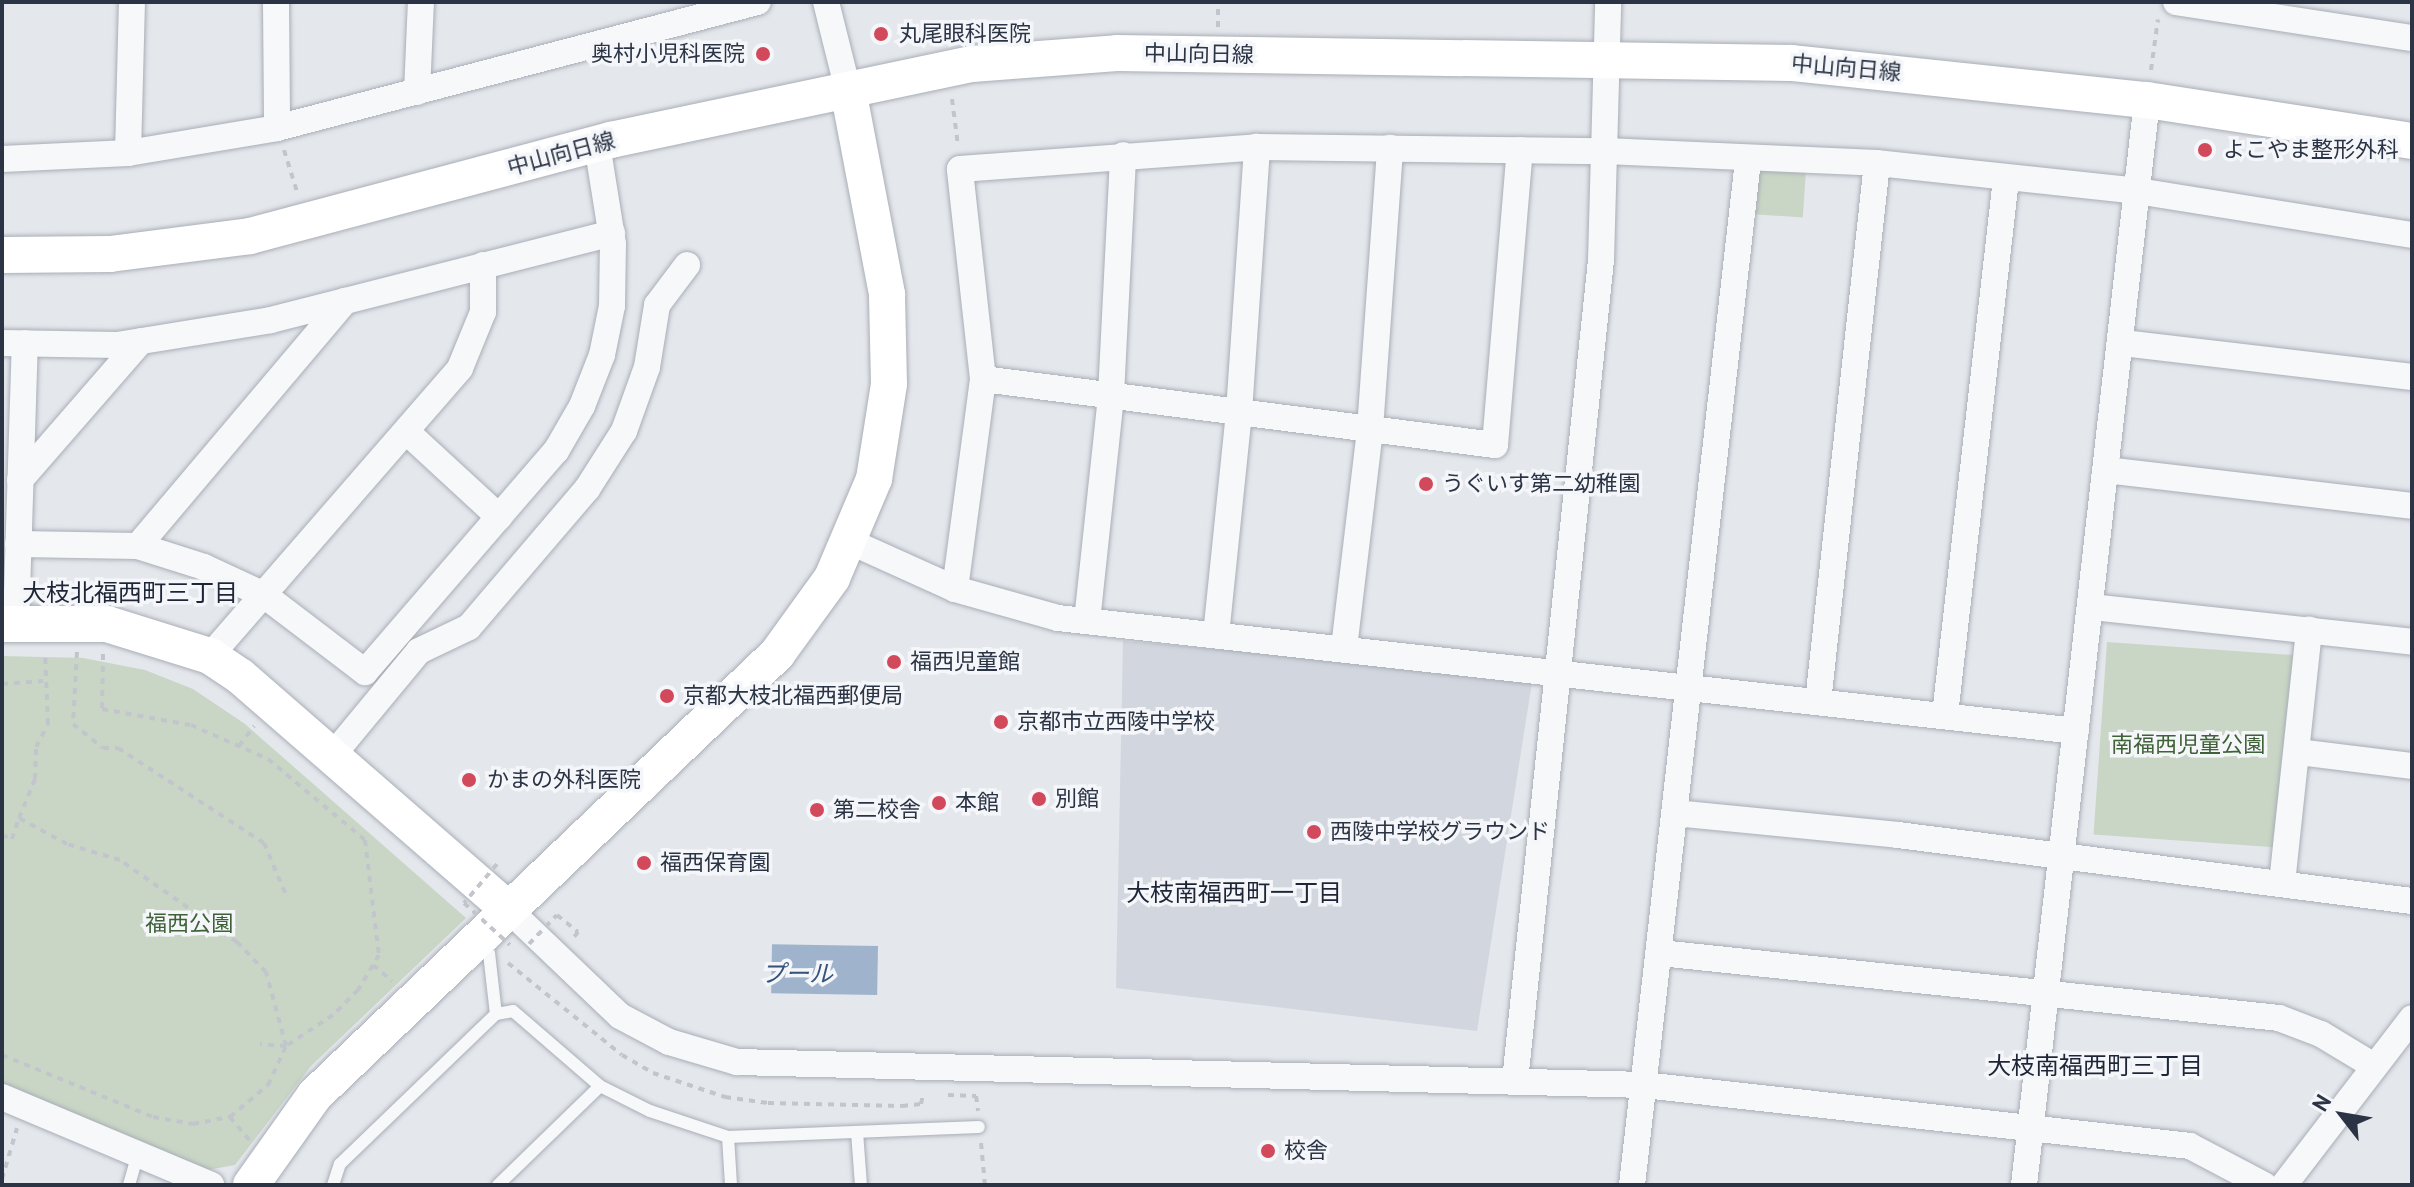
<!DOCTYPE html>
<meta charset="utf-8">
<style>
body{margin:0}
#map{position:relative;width:2414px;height:1187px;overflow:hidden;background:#e4e7ec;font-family:"PT Sans","Noto Sans JP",sans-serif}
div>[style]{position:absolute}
.built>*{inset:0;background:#d2d6de}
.green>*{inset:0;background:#c9d6c5;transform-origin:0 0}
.water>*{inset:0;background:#9fb4cc;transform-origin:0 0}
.path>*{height:4px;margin-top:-2px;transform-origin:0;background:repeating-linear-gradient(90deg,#c2c5cb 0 6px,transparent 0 12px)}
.roads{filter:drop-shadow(0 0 2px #a9aeb7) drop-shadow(0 0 2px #a9aeb7)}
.lane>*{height:12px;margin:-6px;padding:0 6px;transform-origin:6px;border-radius:6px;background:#f7f8fa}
.street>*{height:26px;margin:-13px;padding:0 13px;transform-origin:13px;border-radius:13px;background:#f7f8fa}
.secondary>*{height:36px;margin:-18px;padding:0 18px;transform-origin:18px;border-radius:18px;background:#fff}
.path-bridge>*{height:4px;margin-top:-2px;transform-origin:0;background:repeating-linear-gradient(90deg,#c2c5cb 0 6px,transparent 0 12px)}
.dots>*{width:22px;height:22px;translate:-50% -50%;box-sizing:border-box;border:4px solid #f4f6f9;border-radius:50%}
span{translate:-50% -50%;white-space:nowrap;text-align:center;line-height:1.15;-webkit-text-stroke:7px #f4f6f9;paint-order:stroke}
.poi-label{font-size:22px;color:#2b3445}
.left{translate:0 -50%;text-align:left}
.right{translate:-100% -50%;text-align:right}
.street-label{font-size:22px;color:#2b3445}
.park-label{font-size:22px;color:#3f6138}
.neighbourhood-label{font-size:24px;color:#1d2536}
.water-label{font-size:24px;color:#34527a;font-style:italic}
.frame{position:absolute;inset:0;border:4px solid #2b3445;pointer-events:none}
.north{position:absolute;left:2302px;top:1075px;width:80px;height:80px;-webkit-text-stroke:6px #f4f6f9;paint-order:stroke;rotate:301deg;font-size:22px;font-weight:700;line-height:32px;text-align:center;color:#2b3445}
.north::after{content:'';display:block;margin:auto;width:28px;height:36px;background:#2b3445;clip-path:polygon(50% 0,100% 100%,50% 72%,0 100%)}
</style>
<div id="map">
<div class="built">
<div style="clip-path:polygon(1123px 641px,1533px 676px,1477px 1031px,1116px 988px)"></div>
</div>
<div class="green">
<div style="left:1754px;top:169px;width:52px;height:45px;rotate:4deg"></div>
<div style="left:2107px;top:642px;width:188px;height:193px;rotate:4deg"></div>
<div style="clip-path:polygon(2px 656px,83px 658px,145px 670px,193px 689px,245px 724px,466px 918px,311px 1066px,235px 1165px,207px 1170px,2px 1084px)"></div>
</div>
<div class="water">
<div style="left:878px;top:946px;width:49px;height:106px;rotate:91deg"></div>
</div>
<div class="path">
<div style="left:1218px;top:27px;width:25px;rotate:-90deg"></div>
<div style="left:2151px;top:70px;width:51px;rotate:-82.2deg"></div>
<div style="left:952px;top:99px;width:47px;rotate:82.7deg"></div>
<div style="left:284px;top:150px;width:47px;rotate:72.7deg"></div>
<div style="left:77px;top:652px;width:72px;rotate:93.2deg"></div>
<div style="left:73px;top:724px;width:38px;rotate:39deg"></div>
<div style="left:103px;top:748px;width:15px"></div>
<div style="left:118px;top:748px;width:174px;rotate:33.1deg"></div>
<div style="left:264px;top:843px;width:56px;rotate:67.1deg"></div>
<div style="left:103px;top:654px;width:55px;rotate:91deg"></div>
<div style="left:102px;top:709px;width:90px;rotate:10.2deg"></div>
<div style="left:191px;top:725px;width:84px;rotate:23.8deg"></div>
<div style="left:268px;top:759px;width:126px;rotate:39.9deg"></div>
<div style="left:365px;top:840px;width:116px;rotate:83.1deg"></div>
<div style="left:379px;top:955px;width:41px;rotate:121deg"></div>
<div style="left:358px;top:990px;width:35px;rotate:135deg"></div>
<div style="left:333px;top:1015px;width:56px;rotate:146.6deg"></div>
<div style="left:286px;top:1046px;width:26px;rotate:-176deg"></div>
<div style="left:2px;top:684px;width:41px;rotate:-4.2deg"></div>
<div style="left:239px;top:746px;width:25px;rotate:-53deg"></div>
<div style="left:2px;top:835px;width:11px;rotate:22deg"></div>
<div style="left:12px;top:839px;width:22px;rotate:-72deg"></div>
<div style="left:557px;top:915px;width:27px;rotate:39deg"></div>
<div style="left:578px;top:932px;width:6px;rotate:129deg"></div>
<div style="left:508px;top:963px;width:146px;rotate:38.9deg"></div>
<div style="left:622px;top:1055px;width:36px;rotate:30deg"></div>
<div style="left:653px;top:1073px;width:76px;rotate:18.4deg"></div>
<div style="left:725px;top:1097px;width:43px;rotate:7.9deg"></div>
<div style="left:768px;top:1103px;width:134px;rotate:1.3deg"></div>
<div style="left:902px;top:1106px;width:19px;rotate:-6deg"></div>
<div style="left:921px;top:1104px;width:10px;rotate:-79deg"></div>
<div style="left:373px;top:965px;width:25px;rotate:40deg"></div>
<div style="left:2px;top:1055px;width:163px;rotate:22.3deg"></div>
<div style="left:153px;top:1117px;width:41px;rotate:9.9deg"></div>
<div style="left:193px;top:1124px;width:38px;rotate:-11deg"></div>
<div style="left:230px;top:1117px;width:50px;rotate:-40.1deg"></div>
<div style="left:268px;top:1085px;width:43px;rotate:-65.2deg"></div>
<div style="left:286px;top:1046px;width:77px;rotate:-105.1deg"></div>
<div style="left:266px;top:972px;width:42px;rotate:-134deg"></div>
<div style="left:237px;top:942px;width:143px;rotate:-145deg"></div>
<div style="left:120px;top:860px;width:55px;rotate:-163.2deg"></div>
<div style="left:67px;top:844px;width:55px;rotate:-151.6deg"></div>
<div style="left:19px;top:818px;width:42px;rotate:-67.7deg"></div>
<div style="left:35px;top:779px;width:32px;rotate:-88deg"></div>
<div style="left:36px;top:747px;width:26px;rotate:-62deg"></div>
<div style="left:48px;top:724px;width:71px;rotate:-92.4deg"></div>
<div style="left:948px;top:1095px;width:28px;rotate:2deg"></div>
<div style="left:976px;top:1096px;width:15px;rotate:82deg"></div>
<div style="left:230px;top:1117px;width:30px;rotate:50deg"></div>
<div style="left:981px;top:1143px;width:42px;rotate:84.6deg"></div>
<div style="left:2px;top:1179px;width:53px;rotate:-73.6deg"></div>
</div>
<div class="roads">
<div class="lane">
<div style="left:489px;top:953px;width:61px;rotate:83.5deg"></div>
<div style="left:857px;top:1132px;width:53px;rotate:85.7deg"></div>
<div style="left:728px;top:1137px;width:48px;rotate:86.4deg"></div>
<div style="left:129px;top:1185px;width:32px;rotate:-74deg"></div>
<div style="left:333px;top:1185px;width:22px;rotate:-72deg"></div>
<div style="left:340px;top:1164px;width:216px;rotate:-43.9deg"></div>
<div style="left:496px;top:1014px;width:17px;rotate:-10deg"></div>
<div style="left:513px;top:1011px;width:115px;rotate:40.8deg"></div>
<div style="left:600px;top:1086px;width:56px;rotate:26.6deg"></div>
<div style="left:650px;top:1111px;width:82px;rotate:18.4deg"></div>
<div style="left:728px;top:1137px;width:251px;rotate:-2.3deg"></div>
<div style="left:498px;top:1185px;width:142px;rotate:-44.1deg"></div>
</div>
<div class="street">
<div style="left:276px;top:2px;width:126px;rotate:89.5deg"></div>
<div style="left:826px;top:2px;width:91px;rotate:76deg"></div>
<div style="left:2176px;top:2px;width:239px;rotate:8.7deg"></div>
<div style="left:417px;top:92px;width:90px;rotate:-87.5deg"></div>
<div style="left:128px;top:153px;width:151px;rotate:-88.5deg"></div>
<div style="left:2px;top:159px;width:126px;rotate:-2.7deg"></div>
<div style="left:128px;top:153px;width:151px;rotate:-9.5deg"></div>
<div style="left:277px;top:128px;width:497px;rotate:-14.7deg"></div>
<div style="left:2px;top:343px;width:115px;rotate:1deg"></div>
<div style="left:117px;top:345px;width:156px;rotate:-9.2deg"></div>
<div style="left:271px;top:320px;width:352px;rotate:-14.3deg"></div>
<div style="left:2123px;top:343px;width:291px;rotate:6.7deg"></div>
<div style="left:983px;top:379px;width:516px;rotate:7.35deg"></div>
<div style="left:1495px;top:445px;width:296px;rotate:-85.2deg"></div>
<div style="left:408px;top:433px;width:124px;rotate:42.7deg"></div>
<div style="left:2106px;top:470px;width:308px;rotate:6.7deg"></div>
<div style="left:20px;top:480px;width:184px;rotate:-49deg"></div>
<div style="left:851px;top:542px;width:114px;rotate:24.3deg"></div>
<div style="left:955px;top:589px;width:107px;rotate:15.7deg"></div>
<div style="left:1058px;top:618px;width:1024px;rotate:6.33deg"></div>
<div style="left:18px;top:544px;width:120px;rotate:1deg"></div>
<div style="left:138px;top:546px;width:69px;rotate:17.7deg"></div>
<div style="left:204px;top:567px;width:66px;rotate:25deg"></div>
<div style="left:264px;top:595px;width:127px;rotate:37.3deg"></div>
<div style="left:365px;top:672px;width:292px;rotate:-49.2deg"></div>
<div style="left:556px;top:451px;width:52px;rotate:-60deg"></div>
<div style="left:582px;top:406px;width:55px;rotate:-68.6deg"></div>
<div style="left:602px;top:355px;width:50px;rotate:-78.5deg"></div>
<div style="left:612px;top:306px;width:62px;rotate:-89.1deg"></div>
<div style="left:613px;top:244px;width:101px;rotate:-99.1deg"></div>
<div style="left:138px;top:546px;width:321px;rotate:-49.8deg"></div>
<div style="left:955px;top:589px;width:212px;rotate:-82.4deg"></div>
<div style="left:983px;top:379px;width:211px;rotate:-96.3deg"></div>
<div style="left:960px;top:169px;width:298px;rotate:-4.2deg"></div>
<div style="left:1257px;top:147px;width:348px;rotate:0.7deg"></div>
<div style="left:1605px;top:151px;width:272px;rotate:2.5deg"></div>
<div style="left:1877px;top:163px;width:262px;rotate:6.1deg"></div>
<div style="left:2137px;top:191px;width:278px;rotate:9.1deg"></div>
<div style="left:2092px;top:607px;width:322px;rotate:6.2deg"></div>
<div style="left:1087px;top:621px;width:227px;rotate:-83.9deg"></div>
<div style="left:1111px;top:395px;width:240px;rotate:-87.1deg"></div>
<div style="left:16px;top:624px;width:281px;rotate:-88.2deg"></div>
<div style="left:1216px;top:635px;width:224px;rotate:-84.1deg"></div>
<div style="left:1239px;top:412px;width:266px;rotate:-86.1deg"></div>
<div style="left:1344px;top:648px;width:221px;rotate:-83.2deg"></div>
<div style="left:1370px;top:429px;width:282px;rotate:-85.9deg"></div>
<div style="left:210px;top:656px;width:381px;rotate:-49deg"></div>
<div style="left:460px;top:368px;width:61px;rotate:-67.7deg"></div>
<div style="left:483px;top:312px;width:47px;rotate:-90deg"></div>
<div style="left:1818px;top:702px;width:542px;rotate:-83.75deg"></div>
<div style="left:1945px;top:715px;width:539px;rotate:-83.51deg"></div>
<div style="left:2298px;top:752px;width:115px;rotate:7deg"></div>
<div style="left:332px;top:756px;width:136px;rotate:-50.4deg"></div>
<div style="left:419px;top:651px;width:55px;rotate:-25.6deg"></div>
<div style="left:469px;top:627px;width:182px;rotate:-49.5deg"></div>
<div style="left:587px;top:489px;width:69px;rotate:-57.5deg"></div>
<div style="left:624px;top:431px;width:68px;rotate:-70.2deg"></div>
<div style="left:647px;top:367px;width:63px;rotate:-80.8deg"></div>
<div style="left:657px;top:305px;width:50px;rotate:-53.1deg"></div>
<div style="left:1675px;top:813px;width:224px;rotate:5.6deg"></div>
<div style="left:1898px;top:835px;width:518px;rotate:7.32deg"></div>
<div style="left:2282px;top:883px;width:255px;rotate:-83.9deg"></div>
<div style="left:509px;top:910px;width:153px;rotate:43.7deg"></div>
<div style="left:620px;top:1016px;width:55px;rotate:28deg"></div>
<div style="left:669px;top:1042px;width:71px;rotate:16.4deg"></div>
<div style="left:737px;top:1062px;width:907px;rotate:1.45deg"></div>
<div style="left:1644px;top:1085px;width:549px;rotate:6.37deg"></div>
<div style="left:2190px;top:1146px;width:84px;rotate:27.8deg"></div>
<div style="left:1660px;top:953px;width:622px;rotate:5.99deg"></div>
<div style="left:2279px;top:1018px;width:45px;rotate:20.9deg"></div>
<div style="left:2321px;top:1034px;width:62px;rotate:31.1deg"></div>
<div style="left:1515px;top:1081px;width:825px;rotate:-84.02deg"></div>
<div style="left:1601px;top:260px;width:258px;rotate:-88.4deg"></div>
<div style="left:2px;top:1097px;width:227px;rotate:22.8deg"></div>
<div style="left:1632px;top:1185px;width:1031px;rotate:-83.54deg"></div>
<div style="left:2024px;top:1185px;width:1092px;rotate:-83.53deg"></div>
<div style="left:2284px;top:1185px;width:210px;rotate:-52.5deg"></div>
</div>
<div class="secondary">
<div style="left:2px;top:255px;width:108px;rotate:-0.5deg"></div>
<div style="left:110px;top:254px;width:141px;rotate:-7.3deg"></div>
<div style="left:250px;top:236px;width:374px;rotate:-14.9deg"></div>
<div style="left:611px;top:140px;width:369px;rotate:-11.9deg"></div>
<div style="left:972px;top:64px;width:145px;rotate:-4.3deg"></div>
<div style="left:1117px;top:53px;width:675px;rotate:0.85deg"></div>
<div style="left:1792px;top:63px;width:357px;rotate:6deg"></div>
<div style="left:2147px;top:100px;width:268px;rotate:8.8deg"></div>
<div style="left:2px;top:624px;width:105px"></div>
<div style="left:107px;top:624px;width:108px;rotate:17.3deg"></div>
<div style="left:210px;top:656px;width:37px;rotate:34deg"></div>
<div style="left:241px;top:677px;width:355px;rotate:41deg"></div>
<div style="left:251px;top:1185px;width:110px;rotate:-54.6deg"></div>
<div style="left:315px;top:1095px;width:639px;rotate:-43.67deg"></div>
<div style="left:777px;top:654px;width:94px;rotate:-54.1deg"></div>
<div style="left:832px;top:578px;width:108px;rotate:-67deg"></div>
<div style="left:874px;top:479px;width:96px;rotate:-81deg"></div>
<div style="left:889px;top:384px;width:90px;rotate:-91.3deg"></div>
<div style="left:887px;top:294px;width:208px;rotate:-100.8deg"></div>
</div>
</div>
<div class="path-bridge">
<div style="left:497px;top:864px;width:51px;rotate:130.2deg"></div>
<div style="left:464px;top:903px;width:62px;rotate:42.4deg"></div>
<div style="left:529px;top:944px;width:40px;rotate:-46deg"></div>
</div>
<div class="dots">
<div style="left:881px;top:34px;background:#d1495b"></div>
<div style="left:763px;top:54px;background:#d1495b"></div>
<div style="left:2205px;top:150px;background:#d1495b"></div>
<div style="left:1426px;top:484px;background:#d1495b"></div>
<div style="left:894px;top:662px;background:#d1495b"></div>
<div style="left:667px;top:696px;background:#d1495b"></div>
<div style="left:1001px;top:722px;background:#d1495b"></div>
<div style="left:469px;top:780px;background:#d1495b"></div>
<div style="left:1039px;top:799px;background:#d1495b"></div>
<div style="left:939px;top:803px;background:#d1495b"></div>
<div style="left:817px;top:810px;background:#d1495b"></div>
<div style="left:1314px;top:832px;background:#d1495b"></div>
<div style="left:644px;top:863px;background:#d1495b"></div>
<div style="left:1268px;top:1151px;background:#d1495b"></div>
</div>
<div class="poi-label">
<span class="left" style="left:899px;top:34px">丸尾眼科医院</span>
<span class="right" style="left:745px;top:54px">奥村小児科医院</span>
<span class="left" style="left:2223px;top:150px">よこやま整形外科</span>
<span class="left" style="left:1442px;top:484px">うぐいす第二幼稚園</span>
<span class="left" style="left:910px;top:662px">福西児童館</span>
<span class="left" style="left:683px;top:696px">京都大枝北福西郵便局</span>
<span class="left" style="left:1017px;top:722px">京都市立西陵中学校</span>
<span class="left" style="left:487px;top:780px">かまの外科医院</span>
<span class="left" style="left:1055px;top:799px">別館</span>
<span class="left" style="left:955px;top:803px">本館</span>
<span class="left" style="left:833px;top:810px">第二校舎</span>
<span class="left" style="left:1330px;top:832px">西陵中学校グラウンド</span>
<span class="left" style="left:660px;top:863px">福西保育園</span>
<span class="left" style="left:1284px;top:1151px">校舎</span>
</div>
<div class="street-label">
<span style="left:1199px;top:54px;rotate:1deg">中山向日線</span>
<span style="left:1846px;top:68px;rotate:5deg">中山向日線</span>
<span style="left:561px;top:154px;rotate:-15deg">中山向日線</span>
</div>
<div class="park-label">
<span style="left:2188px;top:745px">南福西児童公園</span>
<span style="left:189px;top:924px">福西公園</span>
</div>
<div class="neighbourhood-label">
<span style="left:130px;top:593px">大枝北福西町三丁目</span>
<span style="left:1234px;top:893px">大枝南福西町一丁目</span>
<span style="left:2095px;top:1066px">大枝南福西町三丁目</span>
</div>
<div class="water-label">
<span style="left:797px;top:974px">プール</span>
</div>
<div class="frame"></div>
<div class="north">N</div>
</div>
